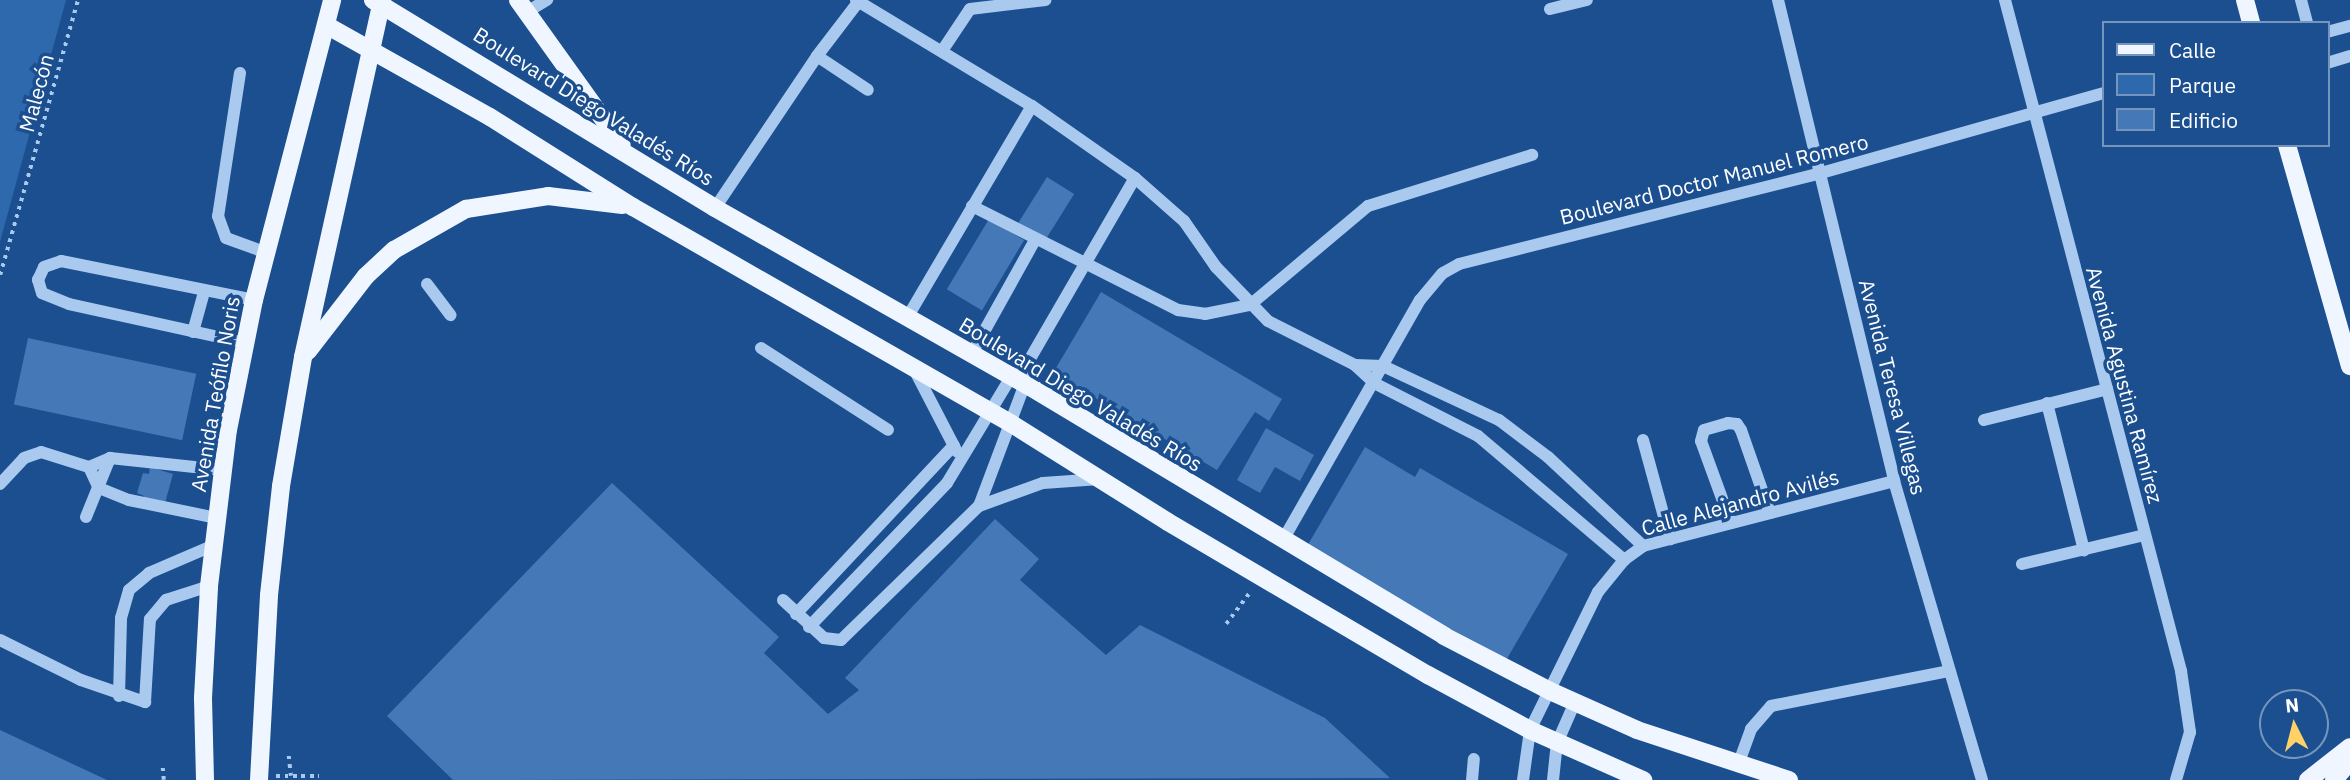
<!DOCTYPE html>
<meta charset="utf-8">
<style>
body{margin:0}
#map{position:relative;width:2350px;height:780px;overflow:hidden;background:#1b4f8f;font-family:"IBM Plex Sans",sans-serif}
div>[style]{position:absolute}
.green>*{inset:0;background:#2e69ad}
.building>*{inset:0;background:#4478b7;transform-origin:0 0}
.path>*{height:3.5px;margin-top:-1.75px;transform-origin:0;background:repeating-linear-gradient(90deg,#a9c9ee 0 3.5px,transparent 0 8.5px)}
.minor>*{height:12px;margin:-6px;padding:0 6px;transform-origin:6px;border-radius:6px;background:#a9c9ee}
.major>*{height:18px;margin:-9px;padding:0 9px;transform-origin:9px;border-radius:9px;background:#f0f6ff}
span{translate:-50% -50%;white-space:nowrap;text-align:center;line-height:1.15;-webkit-text-stroke:7px #1b4f8f;paint-order:stroke}
.street-label{font-size:21px;color:#fff}
.legend{position:absolute;left:2102px;top:21px;width:228px;height:126px;box-sizing:border-box;background:#1b4f8f;border:2px solid #7695bc;margin:0;padding:9px 12px;list-style:none;font-size:21px;color:#fff}
.legend li{display:flex;align-items:center;gap:14px;height:35px}
.legend b{width:35px;border:2px solid #7695bc}
.north{position:absolute;left:2259px;top:689px;width:70px;height:70px;box-sizing:border-box;background:#1b4f8f;border:2px solid #7695bc;border-radius:50%;rotate:354deg;font-size:19px;font-weight:700;line-height:28px;text-align:center;color:#fff}
.north::after{content:'';display:block;margin:auto;width:24px;height:32px;background:#ffd166;clip-path:polygon(50% 0,100% 100%,50% 72%,0 100%)}
</style>
<div id="map">
<div class="green">
<div style="clip-path:polygon(0 0,66px 0,0 242px)"></div>
</div>
<div class="building">
<div style="left:1047px;top:177px;width:32px;height:57px;rotate:32deg"></div>
<div style="left:989px;top:219px;width:41px;height:82px;rotate:31deg"></div>
<div style="clip-path:polygon(1101px 292px,1282px 399px,1269px 421px,1255px 412px,1217px 470px,1053px 373px)"></div>
<div style="left:28px;top:338px;width:172px;height:68px;rotate:12deg"></div>
<div style="clip-path:polygon(1266px 428px,1314px 455px,1300px 481px,1275px 467px,1260px 493px,1237px 480px)"></div>
<div style="clip-path:polygon(1365px 447px,1415px 477px,1420px 468px,1568px 554px,1505px 662px,1306px 548px)"></div>
<div style="clip-path:polygon(150px 467px,173px 474px,165px 503px,142px 502px,144px 496px,137px 493px,143px 473px,149px 474px)"></div>
<div style="clip-path:polygon(612px 483px,779px 637px,764px 653px,828px 714px,859px 690px,845px 678px,995px 519px,1039px 559px,1020px 580px,1106px 655px,1140px 625px,1325px 718px,1390px 778px,453px 780px,387px 716px)"></div>
<div style="clip-path:polygon(0 730px,107px 780px,0 780px)"></div>
</div>
<div class="path">
<div style="left:0;top:275px;width:286px;rotate:-74.2deg"></div>
<div style="left:1226px;top:624px;width:40px;rotate:-53deg"></div>
<div style="left:289px;top:756px;width:20px;rotate:84deg"></div>
<div style="left:163px;top:768px;width:12px;rotate:85deg"></div>
<div style="left:276px;top:776px;width:43px"></div>
</div>
<div class="minor">
<div style="left:856px;top:0;width:205px;rotate:31.1deg"></div>
<div style="left:1032px;top:106px;width:126px;rotate:35deg"></div>
<div style="left:1135px;top:178px;width:65px;rotate:41.3deg"></div>
<div style="left:1184px;top:221px;width:56px;rotate:55.2deg"></div>
<div style="left:1216px;top:267px;width:75px;rotate:46.1deg"></div>
<div style="left:1268px;top:321px;width:97px;rotate:26.8deg"></div>
<div style="left:1355px;top:365px;width:26px;rotate:43deg"></div>
<div style="left:1374px;top:383px;width:117px;rotate:27deg"></div>
<div style="left:1478px;top:436px;width:192px;rotate:40.3deg"></div>
<div style="left:1778px;top:0;width:495px;rotate:76.4deg"></div>
<div style="left:1894px;top:481px;width:312px;rotate:73.6deg"></div>
<div style="left:2005px;top:0;width:694px;rotate:75.3deg"></div>
<div style="left:2181px;top:671px;width:62px;rotate:81.6deg"></div>
<div style="left:2190px;top:732px;width:50px;rotate:106.3deg"></div>
<div style="left:2301px;top:0;width:24px;rotate:75deg"></div>
<div style="left:1550px;top:9px;width:38px;rotate:-14deg"></div>
<div style="left:525px;top:13px;width:26px;rotate:-31deg"></div>
<div style="left:2327px;top:32px;width:24px;rotate:-15deg"></div>
<div style="left:942px;top:51px;width:50px;rotate:-56.3deg"></div>
<div style="left:970px;top:9px;width:76px;rotate:-6.8deg"></div>
<div style="left:817px;top:56px;width:61px;rotate:33.7deg"></div>
<div style="left:2327px;top:63px;width:24px;rotate:-17deg"></div>
<div style="left:240px;top:73px;width:145px;rotate:98.7deg"></div>
<div style="left:218px;top:216px;width:23px;rotate:70deg"></div>
<div style="left:226px;top:238px;width:44px;rotate:20.1deg"></div>
<div style="left:972px;top:206px;width:231px;rotate:26.8deg"></div>
<div style="left:1178px;top:310px;width:27px;rotate:8deg"></div>
<div style="left:1205px;top:314px;width:46px;rotate:-11.3deg"></div>
<div style="left:1250px;top:305px;width:154px;rotate:-40deg"></div>
<div style="left:1368px;top:206px;width:172px;rotate:-17.3deg"></div>
<div style="left:715px;top:208px;width:183px;rotate:-56.1deg"></div>
<div style="left:817px;top:56px;width:69px;rotate:-52.6deg"></div>
<div style="left:427px;top:284px;width:39px;rotate:53deg"></div>
<div style="left:907px;top:318px;width:246px;rotate:-59.5deg"></div>
<div style="left:193px;top:332px;width:41px;rotate:-74.6deg"></div>
<div style="left:246px;top:343px;width:181px;rotate:-167.6deg"></div>
<div style="left:69px;top:304px;width:29px;rotate:-158deg"></div>
<div style="left:42px;top:293px;width:14px;rotate:-107deg"></div>
<div style="left:38px;top:280px;width:14px;rotate:-65deg"></div>
<div style="left:44px;top:267px;width:18px;rotate:-19deg"></div>
<div style="left:61px;top:261px;width:197px;rotate:11.4deg"></div>
<div style="left:761px;top:348px;width:151px;rotate:32.8deg"></div>
<div style="left:971px;top:355px;width:132px;rotate:-60.9deg"></div>
<div style="left:1355px;top:365px;width:28px;rotate:2deg"></div>
<div style="left:1383px;top:366px;width:128px;rotate:25deg"></div>
<div style="left:1499px;top:420px;width:61px;rotate:37.1deg"></div>
<div style="left:1548px;top:457px;width:130px;rotate:43.1deg"></div>
<div style="left:914px;top:369px;width:93px;rotate:62.6deg"></div>
<div style="left:2047px;top:403px;width:152px;rotate:75.9deg"></div>
<div style="left:1984px;top:420px;width:127px;rotate:-14.1deg"></div>
<div style="left:1643px;top:440px;width:103px;rotate:74.7deg"></div>
<div style="left:89px;top:467px;width:23px;rotate:65deg"></div>
<div style="left:99px;top:488px;width:32px;rotate:22deg"></div>
<div style="left:129px;top:500px;width:90px;rotate:11.6deg"></div>
<div style="left:0;top:484px;width:35px;rotate:-47deg"></div>
<div style="left:24px;top:458px;width:18px;rotate:-19deg"></div>
<div style="left:41px;top:452px;width:50px;rotate:17.4deg"></div>
<div style="left:89px;top:467px;width:23px;rotate:-23deg"></div>
<div style="left:110px;top:458px;width:113px;rotate:6.1deg"></div>
<div style="left:979px;top:506px;width:68px;rotate:-19.8deg"></div>
<div style="left:1043px;top:483px;width:57px;rotate:-4deg"></div>
<div style="left:86px;top:517px;width:64px;rotate:-67.9deg"></div>
<div style="left:1731px;top:523px;width:87px;rotate:-110.1deg"></div>
<div style="left:1701px;top:441px;width:11px;rotate:-75deg"></div>
<div style="left:1704px;top:430px;width:25px;rotate:-16deg"></div>
<div style="left:1728px;top:423px;width:9px;rotate:6deg"></div>
<div style="left:1737px;top:424px;width:7px;rotate:56deg"></div>
<div style="left:1741px;top:430px;width:88px;rotate:70.7deg"></div>
<div style="left:1283px;top:540px;width:276px;rotate:-60.3deg"></div>
<div style="left:1420px;top:300px;width:35px;rotate:-50deg"></div>
<div style="left:1443px;top:273px;width:18px;rotate:-29deg"></div>
<div style="left:1459px;top:264px;width:373px;rotate:-14.1deg"></div>
<div style="left:1821px;top:173px;width:293px;rotate:-15.8deg"></div>
<div style="left:2022px;top:564px;width:126px;rotate:-13.3deg"></div>
<div style="left:783px;top:600px;width:56px;rotate:42.8deg"></div>
<div style="left:824px;top:638px;width:17px;rotate:7deg"></div>
<div style="left:841px;top:640px;width:192px;rotate:-44.2deg"></div>
<div style="left:979px;top:506px;width:137px;rotate:-69.4deg"></div>
<div style="left:796px;top:614px;width:231px;rotate:-46.9deg"></div>
<div style="left:809px;top:627px;width:199px;rotate:-46.2deg"></div>
<div style="left:947px;top:483px;width:124px;rotate:-58.9deg"></div>
<div style="left:1011px;top:377px;width:21px;rotate:-39deg"></div>
<div style="left:1027px;top:364px;width:215px;rotate:-59.9deg"></div>
<div style="left:0;top:640px;width:90px;rotate:26.3deg"></div>
<div style="left:81px;top:680px;width:68px;rotate:19deg"></div>
<div style="left:145px;top:702px;width:83px;rotate:-86.6deg"></div>
<div style="left:150px;top:619px;width:25px;rotate:-50deg"></div>
<div style="left:166px;top:600px;width:45px;rotate:-18deg"></div>
<div style="left:119px;top:696px;width:78px;rotate:-88.5deg"></div>
<div style="left:121px;top:618px;width:29px;rotate:-74deg"></div>
<div style="left:129px;top:590px;width:26px;rotate:-40deg"></div>
<div style="left:149px;top:573px;width:71px;rotate:-23.3deg"></div>
<div style="left:1738px;top:765px;width:38px;rotate:-70deg"></div>
<div style="left:1751px;top:729px;width:30px;rotate:-49deg"></div>
<div style="left:1771px;top:706px;width:182px;rotate:-11.1deg"></div>
<div style="left:1472px;top:780px;width:21px;rotate:-85deg"></div>
<div style="left:1523px;top:780px;width:50px;rotate:-82deg"></div>
<div style="left:1530px;top:730px;width:154px;rotate:-63.8deg"></div>
<div style="left:1598px;top:592px;width:41px;rotate:-50.9deg"></div>
<div style="left:1624px;top:560px;width:24px;rotate:-36deg"></div>
<div style="left:1643px;top:546px;width:259px;rotate:-14.5deg"></div>
<div style="left:1553px;top:780px;width:37px;rotate:-84deg"></div>
<div style="left:1557px;top:743px;width:45px;rotate:-66.3deg"></div>
</div>
<div class="major">
<div style="left:373px;top:0;width:400px;rotate:31.3deg"></div>
<div style="left:715px;top:208px;width:359px;rotate:29.6deg"></div>
<div style="left:1027px;top:385px;width:487px;rotate:31deg"></div>
<div style="left:1444px;top:636px;width:119px;rotate:27.4deg"></div>
<div style="left:1550px;top:691px;width:95px;rotate:24.1deg"></div>
<div style="left:1637px;top:730px;width:160px;rotate:18.2deg"></div>
<div style="left:518px;top:0;width:178px;rotate:54.4deg"></div>
<div style="left:2245px;top:0;width:24px;rotate:75deg"></div>
<div style="left:326px;top:25px;width:188px;rotate:29.3deg"></div>
<div style="left:490px;top:117px;width:169px;rotate:32.2deg"></div>
<div style="left:633px;top:207px;width:437px;rotate:29.8deg"></div>
<div style="left:1012px;top:424px;width:184px;rotate:32.1deg"></div>
<div style="left:1168px;top:522px;width:302px;rotate:30.5deg"></div>
<div style="left:1428px;top:675px;width:116px;rotate:28.3deg"></div>
<div style="left:1530px;top:730px;width:124px;rotate:23.9deg"></div>
<div style="left:2287px;top:145px;width:230px;rotate:74.1deg"></div>
<div style="left:308px;top:351px;width:95px;rotate:-52.3deg"></div>
<div style="left:366px;top:276px;width:38px;rotate:-43deg"></div>
<div style="left:394px;top:250px;width:83px;rotate:-29.7deg"></div>
<div style="left:466px;top:209px;width:83px;rotate:-9deg"></div>
<div style="left:548px;top:196px;width:75px;rotate:6.9deg"></div>
<div style="left:205px;top:780px;width:82px;rotate:-91.4deg"></div>
<div style="left:203px;top:698px;width:112px;rotate:-86.9deg"></div>
<div style="left:209px;top:586px;width:157px;rotate:-83.1deg"></div>
<div style="left:228px;top:430px;width:133px;rotate:-78.7deg"></div>
<div style="left:254px;top:300px;width:310px;rotate:-75.4deg"></div>
<div style="left:259px;top:780px;width:185px;rotate:-86.9deg"></div>
<div style="left:269px;top:595px;width:110px;rotate:-83.7deg"></div>
<div style="left:281px;top:486px;width:131px;rotate:-80.3deg"></div>
<div style="left:303px;top:357px;width:366px;rotate:-77.5deg"></div>
<div style="left:2308px;top:780px;width:53px;rotate:-38.2deg"></div>
<div style="left:2334px;top:780px;width:25px;rotate:-50deg"></div>
</div>
<div class="street-label">
<span style="left:36px;top:93px;rotate:-75deg">Malecón</span>
<span style="left:594px;top:106px;rotate:32deg">Boulevard Diego Valadés Ríos</span>
<span style="left:1714px;top:179px;rotate:-14deg">Boulevard Doctor Manuel Romero</span>
<span style="left:2125px;top:385px;rotate:75deg">Avenida Agustina Ramírez</span>
<span style="left:1893px;top:387px;rotate:76deg">Avenida Teresa Villegas</span>
<span style="left:215px;top:394px;rotate:-80deg">Avenida Teófilo Noris</span>
<span style="left:1081px;top:394px;rotate:31deg">Boulevard Diego Valadés Ríos</span>
<span style="left:1740px;top:502px;rotate:-15deg">Calle Alejandro Avilés</span>
</div>
<ul class="legend">
<li><b style="height:9px;background:#f0f6ff"></b>Calle</li>
<li><b style="height:19px;background:#2e69ad"></b>Parque</li>
<li><b style="height:19px;background:#4478b7"></b>Edificio</li>
</ul>
<div class="north">N</div>
</div>
